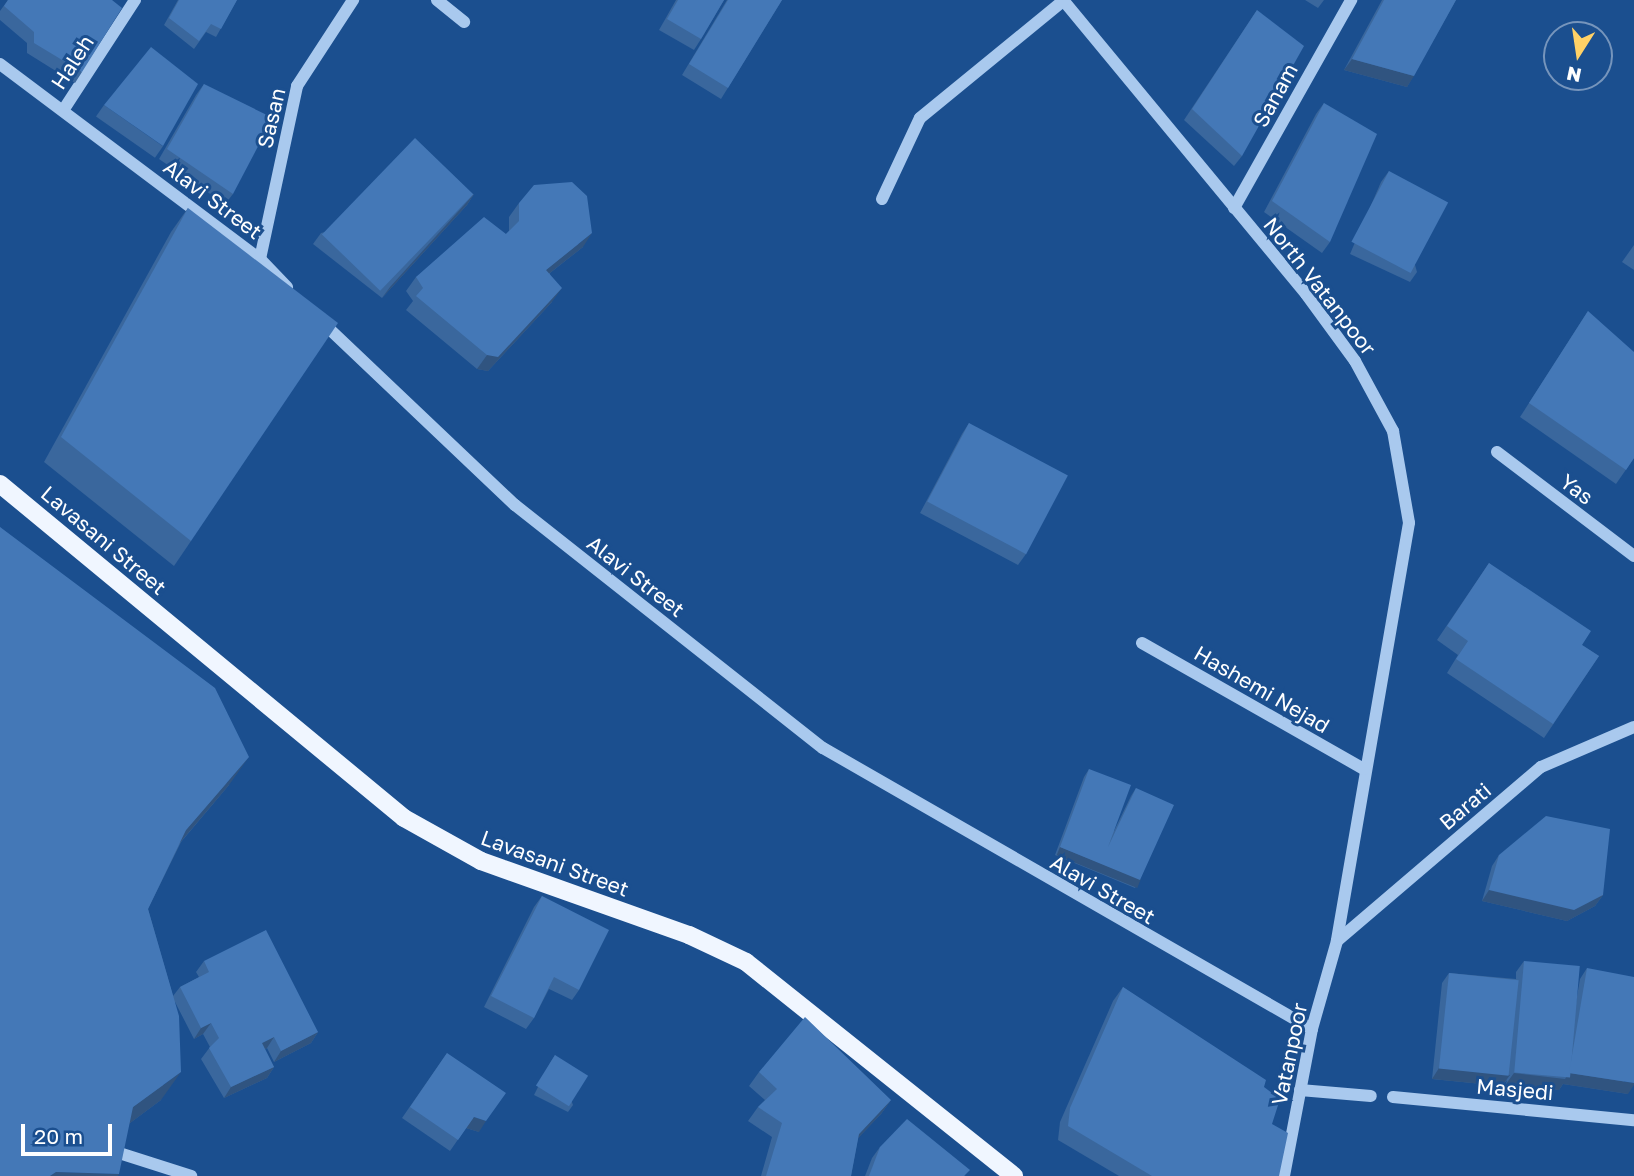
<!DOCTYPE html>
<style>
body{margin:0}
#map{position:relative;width:1634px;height:1176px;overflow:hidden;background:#1b4f8f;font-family:"Golos Text",sans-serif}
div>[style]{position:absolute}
.minor>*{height:12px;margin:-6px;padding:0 6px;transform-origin:6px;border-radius:6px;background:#a9c9ee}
.major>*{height:18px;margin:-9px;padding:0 9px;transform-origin:9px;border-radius:9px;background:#f0f6ff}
.wall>*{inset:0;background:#3a679d;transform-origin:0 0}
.shaded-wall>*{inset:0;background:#305480;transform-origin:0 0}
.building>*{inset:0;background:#4478b7;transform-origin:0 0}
span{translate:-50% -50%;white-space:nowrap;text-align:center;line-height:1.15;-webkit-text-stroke:6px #1b4f8f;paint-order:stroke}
.street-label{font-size:21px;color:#fff}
.north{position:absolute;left:1543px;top:21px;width:70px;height:70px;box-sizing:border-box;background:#1b4f8f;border:2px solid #7695bc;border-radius:50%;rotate:192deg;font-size:19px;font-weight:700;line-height:28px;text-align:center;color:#fff}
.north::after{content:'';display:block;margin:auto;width:24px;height:32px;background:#ffd166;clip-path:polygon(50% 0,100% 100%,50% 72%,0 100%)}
.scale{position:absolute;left:21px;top:1124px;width:91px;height:32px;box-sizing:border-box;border:4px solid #fff;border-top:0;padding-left:9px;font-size:21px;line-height:24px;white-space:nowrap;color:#fff;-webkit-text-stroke:5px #1b4f8f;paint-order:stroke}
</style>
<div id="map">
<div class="minor">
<div style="left:437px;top:0;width:35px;rotate:39deg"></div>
<div style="left:1063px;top:0;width:381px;rotate:50.4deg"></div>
<div style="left:1306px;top:294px;width:83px;rotate:53.8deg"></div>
<div style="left:1355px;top:361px;width:80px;rotate:61.5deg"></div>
<div style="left:1393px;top:431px;width:93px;rotate:80.1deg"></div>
<div style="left:1409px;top:523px;width:424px;rotate:99.8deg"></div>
<div style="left:1337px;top:941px;width:91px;rotate:105.9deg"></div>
<div style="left:1312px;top:1029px;width:150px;rotate:100.8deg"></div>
<div style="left:0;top:64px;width:325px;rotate:36.9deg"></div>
<div style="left:260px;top:259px;width:39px;rotate:46deg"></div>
<div style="left:64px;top:109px;width:130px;rotate:-56.9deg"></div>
<div style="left:882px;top:199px;width:89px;rotate:-64.9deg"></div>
<div style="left:920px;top:118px;width:185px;rotate:-39.3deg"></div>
<div style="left:1234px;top:208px;width:239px;rotate:-60.6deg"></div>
<div style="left:260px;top:259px;width:177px;rotate:-77.9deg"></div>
<div style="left:297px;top:86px;width:103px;rotate:-56.9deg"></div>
<div style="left:322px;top:322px;width:266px;rotate:43.5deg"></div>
<div style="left:515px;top:505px;width:392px;rotate:38.3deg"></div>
<div style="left:823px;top:748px;width:564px;rotate:29.88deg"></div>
<div style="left:1497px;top:452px;width:172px;rotate:37.2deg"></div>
<div style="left:1142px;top:643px;width:255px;rotate:29.6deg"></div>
<div style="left:1337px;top:941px;width:268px;rotate:-40.5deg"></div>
<div style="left:1541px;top:767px;width:101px;rotate:-23.3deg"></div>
<div style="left:1300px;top:1090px;width:71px;rotate:4.8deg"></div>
<div style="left:1393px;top:1097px;width:242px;rotate:5.5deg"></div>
<div style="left:116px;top:1152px;width:79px;rotate:17.7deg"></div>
</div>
<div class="major">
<div style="left:0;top:484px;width:524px;rotate:39.58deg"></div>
<div style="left:404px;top:818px;width:88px;rotate:29.2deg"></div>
<div style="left:481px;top:861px;width:221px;rotate:19.6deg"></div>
<div style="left:689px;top:935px;width:63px;rotate:25.3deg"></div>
<div style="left:746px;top:962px;width:343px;rotate:38.6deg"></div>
</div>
<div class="wall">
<div style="clip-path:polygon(8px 0,82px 72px,75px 83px,27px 53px,27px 43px,0 20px,0 11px)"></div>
<div style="clip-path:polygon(178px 0,237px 0,216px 37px,206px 32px,194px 49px,164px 25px)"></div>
<div style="clip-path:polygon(676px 0,724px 0,701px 39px,694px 50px,659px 30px)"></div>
<div style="clip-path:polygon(727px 0,782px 0,721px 99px,682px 75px)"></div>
<div style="clip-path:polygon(1305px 0,1324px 0,1318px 8px)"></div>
<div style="clip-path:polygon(1382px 0,1456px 0,1407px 87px,1344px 70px)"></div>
<div style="clip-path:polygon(1257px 10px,1242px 156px,1234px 166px,1184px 120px)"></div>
<div style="clip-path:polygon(204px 84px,233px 194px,225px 204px,159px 159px,196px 95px)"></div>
<div style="clip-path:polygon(1324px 103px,1330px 242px,1322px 253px,1264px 212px,1316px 114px)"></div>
<div style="left:104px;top:105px;width:72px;height:14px;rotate:35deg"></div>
<div style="clip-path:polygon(1389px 171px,1417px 272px,1410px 282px,1350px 254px,1381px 182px)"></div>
<div style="clip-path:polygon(474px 194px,467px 205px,382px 298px,313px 244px,321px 233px)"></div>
<div style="clip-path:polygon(519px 203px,583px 247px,550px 273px,552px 302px,488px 371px,477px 369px,406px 310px,413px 301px,406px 291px,416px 277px,506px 234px,509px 231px,509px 217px)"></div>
<div style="clip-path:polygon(188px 208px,191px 541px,174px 566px,44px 462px,171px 232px)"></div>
<div style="clip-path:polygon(1634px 245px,1634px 270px,1622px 262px)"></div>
<div style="clip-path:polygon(1588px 311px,1634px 458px,1616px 484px,1520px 417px)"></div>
<div style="clip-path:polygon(969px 423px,1026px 554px,1018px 565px,920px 513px,962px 434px)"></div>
<div style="clip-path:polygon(0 527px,229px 785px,181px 842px,148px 909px,173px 996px,180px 987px,199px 977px,196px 972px,204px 961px,318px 1032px,311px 1043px,274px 1062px,267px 1048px,265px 1049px,274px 1067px,267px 1078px,224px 1098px,201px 1059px,210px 1047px,203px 1034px,194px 1039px,175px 1002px,161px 1100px,130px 1123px)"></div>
<div style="clip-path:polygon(1489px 563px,1582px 645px,1599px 656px,1544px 738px,1447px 673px,1458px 655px,1437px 640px)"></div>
<div style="clip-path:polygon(1089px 769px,1114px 831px,1131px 796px,1136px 788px,1140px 880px,1135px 888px,1055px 855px,1084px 777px)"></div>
<div style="clip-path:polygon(1499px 855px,1603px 895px,1595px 906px,1567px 921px,1482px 901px,1492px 866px)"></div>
<div style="clip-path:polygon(542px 896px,579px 990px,572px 1000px,549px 989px,534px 1018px,526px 1029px,484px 1007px,534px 907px)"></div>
<div style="clip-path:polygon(1524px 961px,1576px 1002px,1580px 979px,1587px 968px,1628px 1094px,1563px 1084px,1559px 1090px,1506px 1084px,1507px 1080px,1502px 1086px,1432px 1079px,1442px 983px,1449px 973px,1516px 979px,1516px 972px)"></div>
<div style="clip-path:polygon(1123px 987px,1264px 1087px,1272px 1124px,1279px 1176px,1119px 1176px,1058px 1140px,1060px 1122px,1113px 1001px)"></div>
<div style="clip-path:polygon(447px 1053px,479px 1132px,466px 1128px,450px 1151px,402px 1118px)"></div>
<div style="clip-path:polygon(555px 1055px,573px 1105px,568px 1112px,534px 1095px,550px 1063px)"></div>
<div style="clip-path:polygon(759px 1072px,891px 1100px,881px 1114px,858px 1138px,851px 1176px,761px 1176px,772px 1137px,748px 1121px,758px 1107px,765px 1100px,749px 1086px)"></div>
<div style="clip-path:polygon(880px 1147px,966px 1176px,865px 1176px,872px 1158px)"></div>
</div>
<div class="shaded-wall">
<div style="clip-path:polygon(1352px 59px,1414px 76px,1407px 87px,1344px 70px)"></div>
<div style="clip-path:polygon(474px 194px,467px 205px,382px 298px,390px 287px)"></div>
<div style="clip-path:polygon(592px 233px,583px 247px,537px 283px,546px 270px)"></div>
<div style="clip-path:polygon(562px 288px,552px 302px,488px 371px,477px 369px,487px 355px)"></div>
<div style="clip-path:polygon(249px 757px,229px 785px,167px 858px,186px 830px)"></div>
<div style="left:1060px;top:847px;width:87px;height:9px;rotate:22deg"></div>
<div style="clip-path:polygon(1489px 890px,1603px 895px,1595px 906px,1567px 921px,1482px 901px)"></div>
<div style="clip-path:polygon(211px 1023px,203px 1034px,194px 1039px,201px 1028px)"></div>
<div style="clip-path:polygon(318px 1032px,311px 1043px,274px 1062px,281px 1051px)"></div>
<div style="clip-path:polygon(274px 1037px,267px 1048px,255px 1054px,262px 1043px)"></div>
<div style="clip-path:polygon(274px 1067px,267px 1078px,224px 1098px,231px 1087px)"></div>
<div style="clip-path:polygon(1439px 1068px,1510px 1075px,1502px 1086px,1432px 1079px)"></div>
<div style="clip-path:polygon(181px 1072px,161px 1100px,114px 1135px,133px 1107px)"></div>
<div style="clip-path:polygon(1514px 1073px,1565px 1079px,1569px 1073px,1634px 1083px,1634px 1085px,1628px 1094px,1563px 1084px,1559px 1090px,1506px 1084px)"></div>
<div style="clip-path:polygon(891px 1100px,881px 1114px,849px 1148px,859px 1134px)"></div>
<div style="clip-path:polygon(474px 1117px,486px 1121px,479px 1132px,466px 1128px)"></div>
<div style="clip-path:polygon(56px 1172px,119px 1174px,118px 1176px,50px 1176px)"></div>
</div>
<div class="building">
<div style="clip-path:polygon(8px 0,112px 0,122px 8px,82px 72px,34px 43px,34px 32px,4px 6px)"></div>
<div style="clip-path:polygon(179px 0,237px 0,221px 29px,211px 24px,199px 41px,169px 18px)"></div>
<div style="clip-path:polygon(678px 0,724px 0,701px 39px,667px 19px)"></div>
<div style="clip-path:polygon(728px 0,782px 0,728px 88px,689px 64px)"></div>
<div style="clip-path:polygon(1384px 0,1456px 0,1414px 76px,1352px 59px)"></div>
<div style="clip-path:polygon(1257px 10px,1304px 46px,1242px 156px,1192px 109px)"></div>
<div style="clip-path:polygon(151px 47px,198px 84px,163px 146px,104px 105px)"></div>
<div style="clip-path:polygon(204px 84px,273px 118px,233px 194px,167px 149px)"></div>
<div style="clip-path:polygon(1324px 103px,1377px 134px,1330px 242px,1272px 201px)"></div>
<div style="left:415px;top:138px;width:81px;height:134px;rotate:44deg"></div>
<div style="left:1389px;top:171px;width:67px;height:80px;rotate:28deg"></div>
<div style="clip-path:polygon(572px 182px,587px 196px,592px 233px,546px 270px,562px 288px,498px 357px,487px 355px,416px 296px,423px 288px,416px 277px,484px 217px,506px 234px,519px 221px,519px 203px,534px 185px)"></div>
<div style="clip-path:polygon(188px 208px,338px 323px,191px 541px,61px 437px)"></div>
<div style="clip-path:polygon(1588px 311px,1634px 352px,1634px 458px,1626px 470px,1529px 403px)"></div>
<div style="left:969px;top:423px;width:112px;height:89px;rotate:28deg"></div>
<div style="clip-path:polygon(0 527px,215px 688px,249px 757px,186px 830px,148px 909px,179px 1016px,181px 1072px,133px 1107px,119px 1174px,56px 1172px,50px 1176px,0 1176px)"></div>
<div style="clip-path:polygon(1489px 563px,1591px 631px,1582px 645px,1599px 656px,1553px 724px,1456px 659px,1468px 641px,1447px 626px)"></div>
<div style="clip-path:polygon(1089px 769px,1131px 785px,1108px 847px,1136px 788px,1174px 805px,1140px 880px,1060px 847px)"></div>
<div style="clip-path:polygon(1546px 816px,1610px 829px,1603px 895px,1574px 910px,1489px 890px,1499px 855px)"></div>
<div style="clip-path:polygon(542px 896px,609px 930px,579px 990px,554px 977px,534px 1018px,491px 996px)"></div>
<div style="clip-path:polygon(266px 930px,318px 1032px,281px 1051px,274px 1037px,262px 1043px,274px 1067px,231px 1087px,209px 1048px,219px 1038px,211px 1023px,201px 1028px,180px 987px,209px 972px,204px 961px)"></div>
<div style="left:1524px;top:961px;width:56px;height:112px;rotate:5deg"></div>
<div style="clip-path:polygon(1587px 968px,1634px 977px,1634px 1083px,1569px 1073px)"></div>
<div style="left:1449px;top:973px;width:70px;height:96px;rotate:6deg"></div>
<div style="clip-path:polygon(1123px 987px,1266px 1080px,1264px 1087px,1280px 1099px,1272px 1124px,1288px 1133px,1279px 1176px,1152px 1176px,1068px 1126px,1070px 1108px)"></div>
<div style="clip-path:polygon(805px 1017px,891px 1100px,859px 1134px,851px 1176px,766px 1176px,782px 1123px,758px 1107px,777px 1089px,759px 1072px)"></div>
<div style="clip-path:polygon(447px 1053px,506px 1093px,486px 1121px,474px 1117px,458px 1140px,410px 1107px)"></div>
<div style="left:555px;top:1055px;width:39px;height:36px;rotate:32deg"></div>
<div style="clip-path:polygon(907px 1119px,970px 1170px,964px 1176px,869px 1176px,880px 1147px)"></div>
</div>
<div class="street-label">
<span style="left:72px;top:62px;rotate:-57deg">Haleh</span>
<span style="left:1275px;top:95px;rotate:-61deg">Sanam</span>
<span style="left:271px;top:118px;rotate:-77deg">Sasan</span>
<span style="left:213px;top:199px;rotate:37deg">Alavi Street</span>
<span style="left:1320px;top:286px;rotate:52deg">North Vatanpoor</span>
<span style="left:1577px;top:489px;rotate:37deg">Yas</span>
<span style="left:104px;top:540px;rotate:40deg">Lavasani Street</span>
<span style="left:636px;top:576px;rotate:38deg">Alavi Street</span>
<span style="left:1262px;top:689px;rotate:30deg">Hashemi Nejad</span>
<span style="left:1465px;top:806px;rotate:-40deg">Barati</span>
<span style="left:555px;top:863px;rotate:20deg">Lavasani Street</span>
<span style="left:1103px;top:889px;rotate:30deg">Alavi Street</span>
<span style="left:1289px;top:1054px;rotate:-78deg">Vatanpoor</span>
<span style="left:1515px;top:1089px;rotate:5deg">Masjedi</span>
</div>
<div class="north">N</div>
<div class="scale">20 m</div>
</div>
